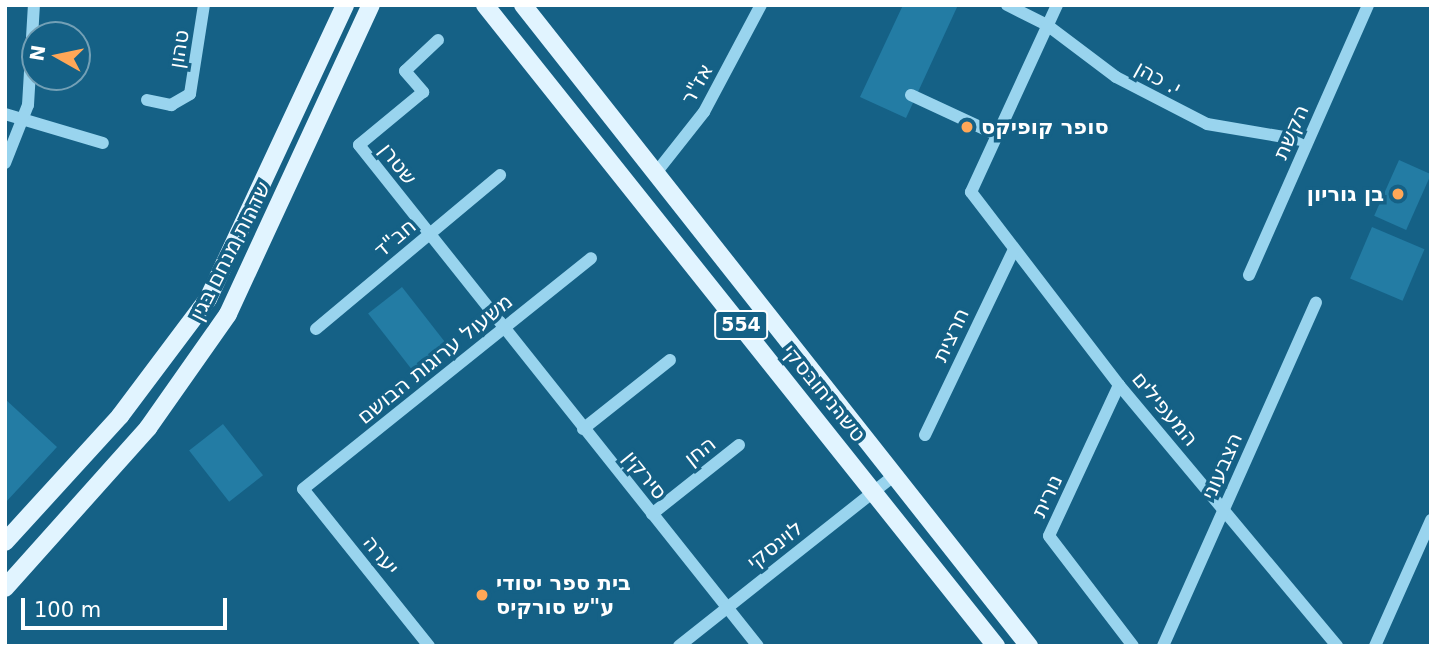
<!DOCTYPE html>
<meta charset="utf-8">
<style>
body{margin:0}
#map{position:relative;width:1436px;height:651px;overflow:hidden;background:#156186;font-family:"DejaVu Sans","Noto Sans Hebrew",sans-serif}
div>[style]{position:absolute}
.green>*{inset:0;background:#237ca4;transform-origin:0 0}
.minor>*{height:12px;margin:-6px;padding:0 6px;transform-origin:6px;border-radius:6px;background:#99d4ee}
.major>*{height:18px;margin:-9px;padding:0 9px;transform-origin:9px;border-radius:9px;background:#e1f4ff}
.dots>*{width:19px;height:19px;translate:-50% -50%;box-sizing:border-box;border:4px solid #156186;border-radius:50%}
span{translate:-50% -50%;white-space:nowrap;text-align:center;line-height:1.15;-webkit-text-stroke:7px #156186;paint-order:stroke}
.shield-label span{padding:2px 5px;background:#156186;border:2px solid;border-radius:5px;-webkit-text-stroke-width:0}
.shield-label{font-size:19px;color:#fff;font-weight:700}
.street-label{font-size:21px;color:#fff}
.poi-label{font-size:21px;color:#fff;font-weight:700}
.left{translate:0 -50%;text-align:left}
.right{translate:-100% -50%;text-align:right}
.frame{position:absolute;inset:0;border:7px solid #fff;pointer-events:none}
.north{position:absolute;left:21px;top:21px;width:70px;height:70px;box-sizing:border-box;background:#156186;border:2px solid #73a0b6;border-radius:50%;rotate:279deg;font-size:19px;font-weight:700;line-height:28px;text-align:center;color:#fff}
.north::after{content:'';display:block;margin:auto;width:24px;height:32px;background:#ffa757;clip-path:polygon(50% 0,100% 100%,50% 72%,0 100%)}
.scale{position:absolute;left:21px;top:598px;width:206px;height:32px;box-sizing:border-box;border:4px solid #fff;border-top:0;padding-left:9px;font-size:21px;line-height:24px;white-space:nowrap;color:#fff;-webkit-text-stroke:5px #156186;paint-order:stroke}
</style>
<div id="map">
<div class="green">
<div style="clip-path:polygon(903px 5px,958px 5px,906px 118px,860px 97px)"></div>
<div style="left:1399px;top:160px;width:35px;height:61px;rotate:24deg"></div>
<div style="left:1372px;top:227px;width:57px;height:56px;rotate:23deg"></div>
<div style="left:402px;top:287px;width:71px;height:43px;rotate:52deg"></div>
<div style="clip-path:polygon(5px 399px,57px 447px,5px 503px)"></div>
<div style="left:223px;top:424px;width:65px;height:43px;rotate:52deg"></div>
</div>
<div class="minor">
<div style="left:1007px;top:5px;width:45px;rotate:26.6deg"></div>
<div style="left:1047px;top:25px;width:86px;rotate:37deg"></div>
<div style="left:1116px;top:77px;width:102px;rotate:27.3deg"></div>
<div style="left:1207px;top:124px;width:102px;rotate:9.6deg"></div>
<div style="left:1057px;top:5px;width:206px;rotate:114.7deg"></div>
<div style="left:971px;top:192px;width:243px;rotate:52.5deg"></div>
<div style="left:1119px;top:385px;width:340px;rotate:50.1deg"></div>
<div style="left:438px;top:40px;width:45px;rotate:136.8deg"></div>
<div style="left:405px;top:71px;width:28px;rotate:49deg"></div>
<div style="left:423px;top:92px;width:83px;rotate:140.4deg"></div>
<div style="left:359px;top:145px;width:640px;rotate:51.47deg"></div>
<div style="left:911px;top:95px;width:95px;rotate:24.9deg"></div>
<div style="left:147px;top:100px;width:25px;rotate:12deg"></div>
<div style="left:171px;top:105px;width:22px;rotate:-30deg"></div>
<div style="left:190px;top:94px;width:90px;rotate:-81.1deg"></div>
<div style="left:5px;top:114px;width:102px;rotate:16.5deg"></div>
<div style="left:5px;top:163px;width:62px;rotate:-68.4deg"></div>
<div style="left:28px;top:105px;width:100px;rotate:-86.6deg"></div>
<div style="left:655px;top:174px;width:79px;rotate:-51.7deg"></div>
<div style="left:704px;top:112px;width:121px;rotate:-62deg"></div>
<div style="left:1249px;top:275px;width:295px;rotate:-66.2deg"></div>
<div style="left:316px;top:329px;width:240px;rotate:-39.9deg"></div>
<div style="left:1119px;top:385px;width:166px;rotate:114.9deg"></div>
<div style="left:1049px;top:536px;width:138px;rotate:52.6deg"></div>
<div style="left:583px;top:429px;width:111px;rotate:-38.4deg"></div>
<div style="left:925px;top:435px;width:204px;rotate:-64.4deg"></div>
<div style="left:652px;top:514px;width:111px;rotate:-38.4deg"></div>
<div style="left:429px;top:646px;width:201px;rotate:-128.7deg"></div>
<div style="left:303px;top:489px;width:369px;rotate:-38.7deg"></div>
<div style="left:679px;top:646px;width:275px;rotate:-38.4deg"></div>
<div style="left:1163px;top:646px;width:376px;rotate:-66deg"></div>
<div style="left:1375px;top:646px;width:138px;rotate:-66deg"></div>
</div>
<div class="major">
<div style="left:485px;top:5px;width:820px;rotate:51.44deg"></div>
<div style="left:523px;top:5px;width:817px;rotate:51.71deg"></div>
<div style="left:5px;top:542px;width:171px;rotate:-47.6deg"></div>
<div style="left:120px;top:416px;width:146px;rotate:-53.1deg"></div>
<div style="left:208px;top:299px;width:324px;rotate:-65deg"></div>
<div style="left:5px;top:588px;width:215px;rotate:-48.2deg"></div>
<div style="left:148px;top:428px;width:139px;rotate:-54.9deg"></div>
<div style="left:228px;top:314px;width:340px;rotate:-65.2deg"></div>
</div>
<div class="dots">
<div style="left:967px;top:127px;background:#ffa757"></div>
<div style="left:1398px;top:194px;background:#ffa757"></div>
<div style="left:482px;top:595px;background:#ffa757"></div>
</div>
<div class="shield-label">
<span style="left:741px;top:325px">554</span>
</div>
<div class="street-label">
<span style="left:179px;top:49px;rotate:-81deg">טהון</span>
<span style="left:1158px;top:78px;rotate:29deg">י. כהן</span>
<span style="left:697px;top:84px;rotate:-61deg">אז"ר</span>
<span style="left:1291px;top:132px;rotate:-66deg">הקשת</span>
<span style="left:398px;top:164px;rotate:52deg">שטרן</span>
<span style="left:395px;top:238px;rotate:-40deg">חב"ד</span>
<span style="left:230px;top:251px;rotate:-63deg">שדרות מנחם בגין</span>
<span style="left:951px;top:335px;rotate:-65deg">חרצית</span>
<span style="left:435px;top:359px;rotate:-39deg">משעול ערוגות הבושם</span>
<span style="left:824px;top:393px;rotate:51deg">טשרניחובסקי</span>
<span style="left:1165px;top:409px;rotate:50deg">המעפילים</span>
<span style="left:700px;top:451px;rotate:-38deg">החן</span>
<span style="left:1222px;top:466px;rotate:-66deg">הצבעוני</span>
<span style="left:645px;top:475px;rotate:51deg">סירקין</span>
<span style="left:1047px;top:496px;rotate:-65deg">נורית</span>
<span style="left:775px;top:545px;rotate:-38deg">לוינסקי</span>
<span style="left:381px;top:555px;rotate:51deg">יערה</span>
</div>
<div class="poi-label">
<span class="left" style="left:981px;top:127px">סופר קופיקס</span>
<span class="right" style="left:1384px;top:194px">בן גוריון</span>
<span class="left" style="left:496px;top:595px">בית ספר יסודי<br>ע"ש סורקיס</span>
</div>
<div class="frame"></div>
<div class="north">N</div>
<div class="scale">100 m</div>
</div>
